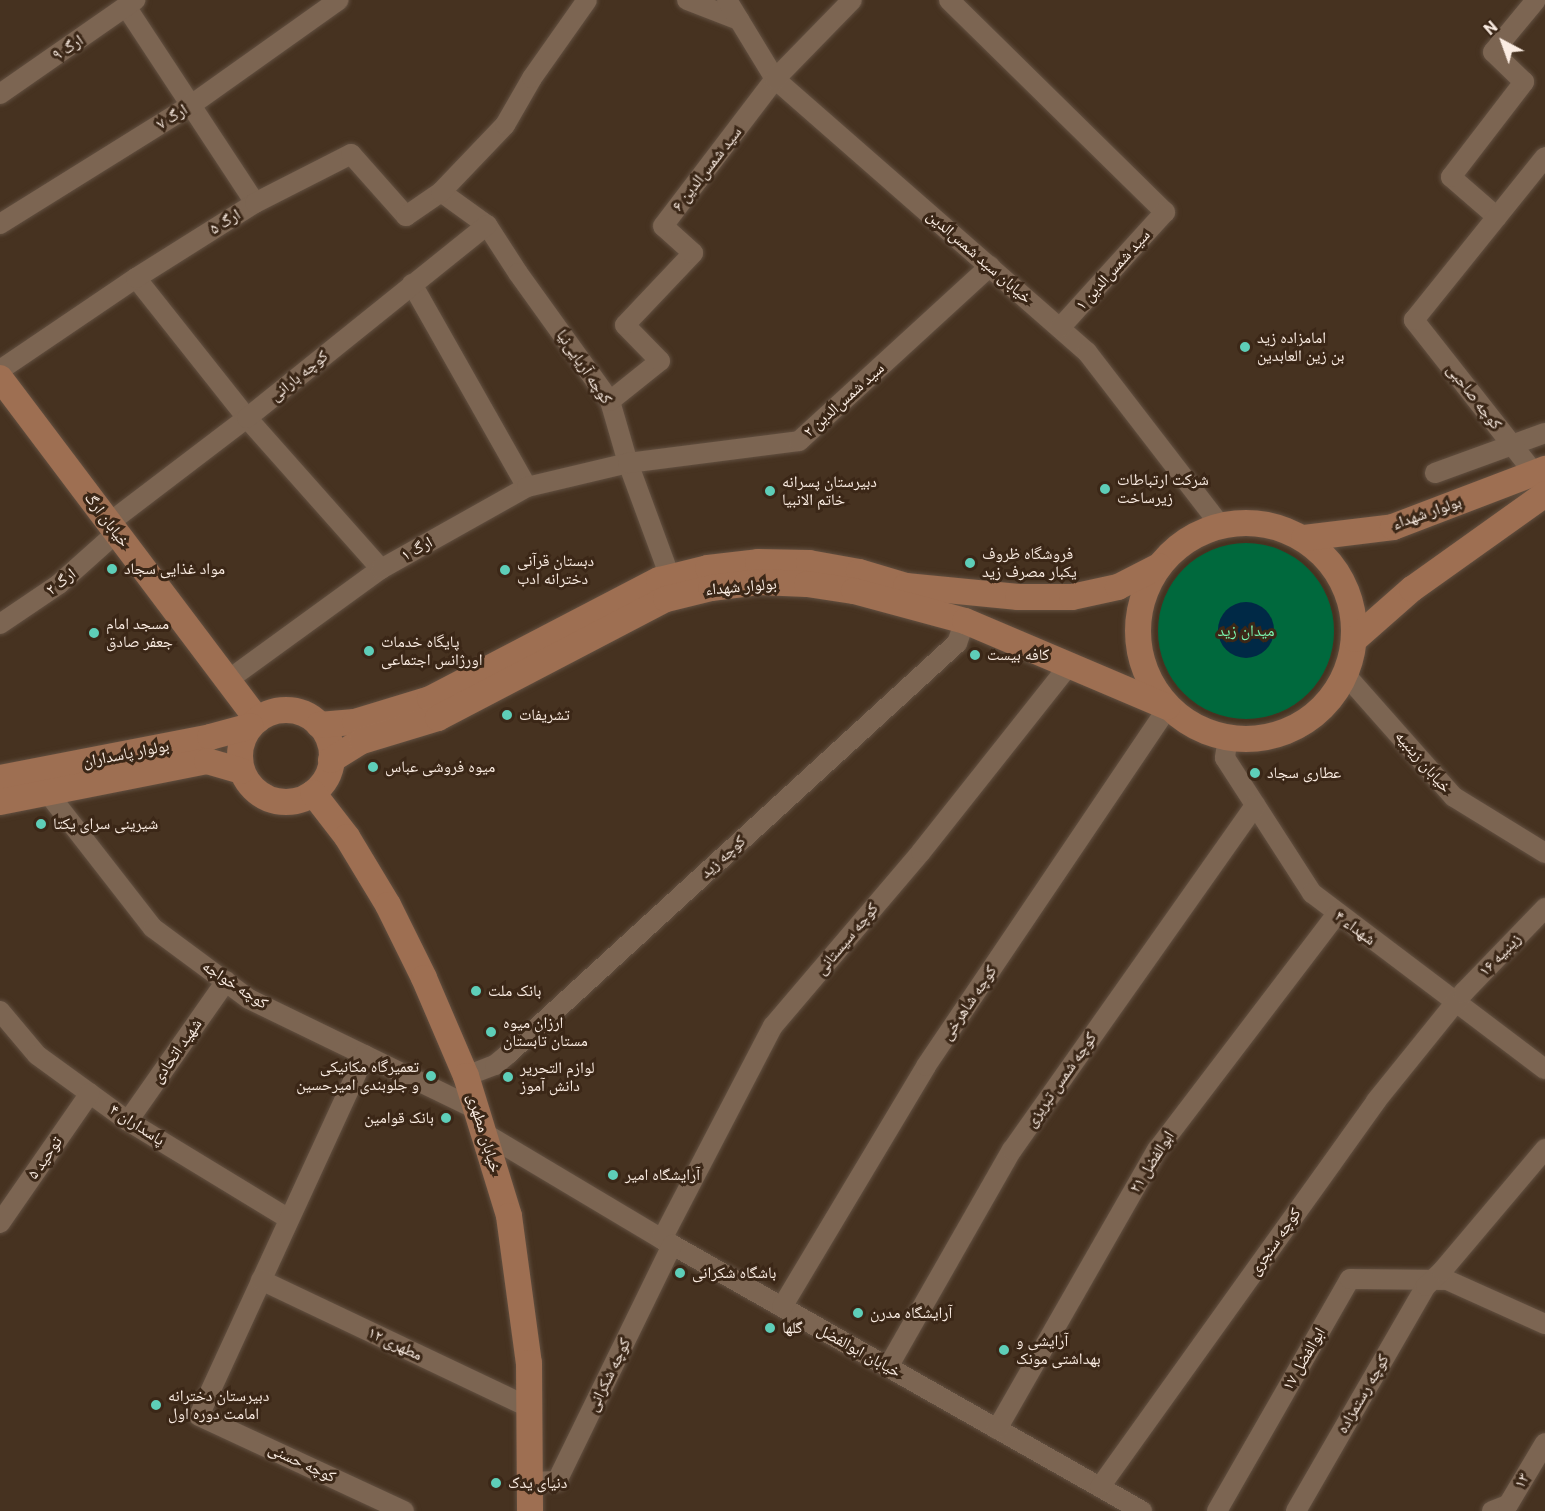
<!DOCTYPE html>
<meta charset="utf-8">
<style>
body{margin:0}
#map{position:relative;width:1545px;height:1511px;overflow:hidden;background:#463220;font-family:Roboto,"Noto Naskh Arabic",sans-serif}
div>[style]{position:absolute}
.green>*{inset:0;background:#00693d}
.round{border-radius:50%}
.water>*{inset:0;background:#002946}
.roads{filter:drop-shadow(0 0 2px #625041) drop-shadow(0 0 2px #625041)}
.minor>*{height:20px;margin:-10px;padding:0 10px;transform-origin:10px;border-radius:10px;background:#7c6552}
.major>*{height:26px;margin:-13px;padding:0 13px;transform-origin:13px;border-radius:13px;background:#9e6f52}
.major>.ring{margin:-13px;padding:0;box-sizing:content-box;background:none;border:26px solid #9e6f52;border-radius:50%}
.dots>*{width:16px;height:16px;translate:-50% -50%;box-sizing:border-box;border:3px solid #3b2717;border-radius:50%}
span{translate:-50% -50%;white-space:nowrap;text-align:center;line-height:1.15;-webkit-text-stroke:6px #3b2717;paint-order:stroke}
.street-label{font-size:16px;color:#fbede3}
.poi-label{font-size:16px;color:#fbede3}
.left{translate:0 -50%;text-align:left}
.right{translate:-100% -50%;text-align:right}
.park-label{font-size:16px;color:#7af5af}
.north{position:absolute;left:1473px;top:12px;width:60px;height:60px;-webkit-text-stroke:4px #3b2717;paint-order:stroke;rotate:319deg;font-size:16px;font-weight:700;line-height:24px;text-align:center;color:#fbede3}
.north::after{content:'';display:block;margin:auto;width:21px;height:27px;background:#fbede3;clip-path:polygon(50% 0,100% 100%,50% 72%,0 100%)}
</style>
<div id="map">
<div class="green">
<div class="round" style="left:1158px;top:543px;width:176px;height:176px"></div>
</div>
<div class="water">
<div class="round" style="left:1218px;top:602px;width:56px;height:56px"></div>
</div>
<div class="roads">
<div class="minor">
<div style="left:687px;top:0;width:56px;rotate:21deg"></div>
<div style="left:727px;top:0;width:92px;rotate:58.7deg"></div>
<div style="left:775px;top:79px;width:415px;rotate:41.2deg"></div>
<div style="left:1087px;top:352px;width:220px;rotate:52.4deg"></div>
<div style="left:949px;top:0;width:303px;rotate:44.5deg"></div>
<div style="left:1165px;top:212px;width:156px;rotate:132.2deg"></div>
<div style="left:127px;top:8px;width:233px;rotate:56.7deg"></div>
<div style="left:0;top:94px;width:165px;rotate:-34.8deg"></div>
<div style="left:441px;top:192px;width:57px;rotate:35.7deg"></div>
<div style="left:487px;top:225px;width:57px;rotate:57.1deg"></div>
<div style="left:518px;top:273px;width:158px;rotate:54.3deg"></div>
<div style="left:610px;top:401px;width:65px;rotate:73.8deg"></div>
<div style="left:628px;top:463px;width:121px;rotate:69.8deg"></div>
<div style="left:1497px;top:217px;width:61px;rotate:-139deg"></div>
<div style="left:1451px;top:177px;width:120px;rotate:-52.5deg"></div>
<div style="left:1524px;top:82px;width:43px;rotate:-135.9deg"></div>
<div style="left:1493px;top:52px;width:67px;rotate:-50.4deg"></div>
<div style="left:0;top:224px;width:225px;rotate:-31.9deg"></div>
<div style="left:191px;top:105px;width:181px;rotate:-35.4deg"></div>
<div style="left:136px;top:278px;width:179px;rotate:51.6deg"></div>
<div style="left:247px;top:418px;width:202px;rotate:48.4deg"></div>
<div style="left:412px;top:284px;width:233px;rotate:60.5deg"></div>
<div style="left:0;top:370px;width:164px;rotate:-34.1deg"></div>
<div style="left:136px;top:278px;width:141px;rotate:-32.2deg"></div>
<div style="left:255px;top:203px;width:108px;rotate:-27deg"></div>
<div style="left:351px;top:154px;width:83px;rotate:48.4deg"></div>
<div style="left:406px;top:216px;width:42px;rotate:-34.4deg"></div>
<div style="left:441px;top:192px;width:93px;rotate:-46.3deg"></div>
<div style="left:505px;top:125px;width:54px;rotate:-60.1deg"></div>
<div style="left:532px;top:78px;width:95px;rotate:-54.8deg"></div>
<div style="left:610px;top:401px;width:64px;rotate:-38.7deg"></div>
<div style="left:660px;top:361px;width:50px;rotate:-134.2deg"></div>
<div style="left:625px;top:325px;width:99px;rotate:-46.6deg"></div>
<div style="left:693px;top:253px;width:40px;rotate:-138deg"></div>
<div style="left:663px;top:226px;width:185px;rotate:-52.7deg"></div>
<div style="left:775px;top:79px;width:110px;rotate:-45.7deg"></div>
<div style="left:1435px;top:473px;width:117px;rotate:-20deg"></div>
<div style="left:1535px;top:474px;width:196px;rotate:-128.2deg"></div>
<div style="left:1414px;top:320px;width:209px;rotate:-51.2deg"></div>
<div style="left:109px;top:523px;width:173px;rotate:-37.3deg"></div>
<div style="left:247px;top:418px;width:308px;rotate:-38.8deg"></div>
<div style="left:0;top:624px;width:71px;rotate:-34.1deg"></div>
<div style="left:59px;top:584px;width:76px;rotate:-41.8deg"></div>
<div style="left:1345px;top:674px;width:164px;rotate:48.5deg"></div>
<div style="left:1454px;top:797px;width:107px;rotate:31.6deg"></div>
<div style="left:228px;top:680px;width:189px;rotate:-36deg"></div>
<div style="left:381px;top:569px;width:167px;rotate:-29.3deg"></div>
<div style="left:527px;top:487px;width:104px;rotate:-13.4deg"></div>
<div style="left:628px;top:463px;width:172px;rotate:-7.3deg"></div>
<div style="left:799px;top:441px;width:259px;rotate:-42.5deg"></div>
<div style="left:1228px;top:738px;width:20px;rotate:99deg"></div>
<div style="left:1225px;top:758px;width:161px;rotate:57.2deg"></div>
<div style="left:1312px;top:893px;width:292px;rotate:37.1deg"></div>
<div style="left:47px;top:792px;width:172px;rotate:52.1deg"></div>
<div style="left:153px;top:928px;width:119px;rotate:36.5deg"></div>
<div style="left:249px;top:999px;width:252px;rotate:25.9deg"></div>
<div style="left:0;top:1011px;width:57px;rotate:49.9deg"></div>
<div style="left:37px;top:1055px;width:112px;rotate:36deg"></div>
<div style="left:128px;top:1121px;width:188px;rotate:31.3deg"></div>
<div style="left:365px;top:1055px;width:397px;rotate:114.7deg"></div>
<div style="left:199px;top:1416px;width:226px;rotate:24.9deg"></div>
<div style="left:466px;top:1076px;width:31px;rotate:-21deg"></div>
<div style="left:495px;top:1065px;width:17px;rotate:-40deg"></div>
<div style="left:508px;top:1054px;width:609px;rotate:-42.47deg"></div>
<div style="left:957px;top:643px;width:23px;rotate:-70deg"></div>
<div style="left:128px;top:1121px;width:171px;rotate:-55deg"></div>
<div style="left:484px;top:1133px;width:207px;rotate:30.8deg"></div>
<div style="left:662px;top:1239px;width:552px;rotate:29.54deg"></div>
<div style="left:0;top:1223px;width:158px;rotate:-55.3deg"></div>
<div style="left:662px;top:1239px;width:240px;rotate:-62.5deg"></div>
<div style="left:773px;top:1026px;width:228px;rotate:-49.6deg"></div>
<div style="left:921px;top:852px;width:241px;rotate:-51.6deg"></div>
<div style="left:261px;top:1280px;width:298px;rotate:25.4deg"></div>
<div style="left:782px;top:1307px;width:281px;rotate:-59.1deg"></div>
<div style="left:926px;top:1066px;width:433px;rotate:-56deg"></div>
<div style="left:888px;top:1367px;width:250px;rotate:-60.3deg"></div>
<div style="left:1012px;top:1150px;width:422px;rotate:-54.8deg"></div>
<div style="left:997px;top:1429px;width:322px;rotate:-60.2deg"></div>
<div style="left:1157px;top:1150px;width:295px;rotate:-52.7deg"></div>
<div style="left:530px;top:1482px;width:27px;rotate:-2deg"></div>
<div style="left:557px;top:1481px;width:263px;rotate:-64deg"></div>
<div style="left:1100px;top:1487px;width:475px;rotate:-54.4deg"></div>
<div style="left:1376px;top:1101px;width:140px;rotate:-51.1deg"></div>
<div style="left:1464px;top:992px;width:117px;rotate:-46deg"></div>
<div style="left:1217px;top:1511px;width:267px;rotate:-60.2deg"></div>
<div style="left:1350px;top:1279px;width:97px;rotate:0.6deg"></div>
<div style="left:1447px;top:1280px;width:107px;rotate:24.2deg"></div>
<div style="left:1296px;top:1511px;width:260px;rotate:-60deg"></div>
<div style="left:1426px;top:1286px;width:22px;rotate:-43deg"></div>
<div style="left:1442px;top:1271px;width:160px;rotate:-49.8deg"></div>
<div style="left:1492px;top:1511px;width:17px;rotate:-21deg"></div>
<div style="left:1508px;top:1505px;width:72px;rotate:-59.2deg"></div>
</div>
<div class="major">
<div style="left:0;top:378px;width:428px;rotate:53deg"></div>
<div class="ring" style="left:1138px;top:523px;width:190px;height:190px"></div>
<div style="left:1304px;top:538px;width:90px;rotate:-7deg"></div>
<div style="left:1393px;top:527px;width:163px;rotate:-20.9deg"></div>
<div style="left:1355px;top:639px;width:76px;rotate:-41.3deg"></div>
<div style="left:1412px;top:589px;width:163px;rotate:-35.5deg"></div>
<div class="ring" style="left:240px;top:710px;width:66px;height:66px"></div>
<div style="left:319px;top:725px;width:36px;rotate:-5deg"></div>
<div style="left:355px;top:722px;width:78px;rotate:-17deg"></div>
<div style="left:430px;top:699px;width:258px;rotate:-27.5deg"></div>
<div style="left:659px;top:580px;width:50px;rotate:-13.8deg"></div>
<div style="left:708px;top:568px;width:50px;rotate:-6.8deg"></div>
<div style="left:758px;top:562px;width:51px;rotate:1.1deg"></div>
<div style="left:809px;top:563px;width:51px;rotate:10.2deg"></div>
<div style="left:859px;top:572px;width:49px;rotate:16.6deg"></div>
<div style="left:906px;top:586px;width:113px;rotate:5.6deg"></div>
<div style="left:1018px;top:597px;width:54px"></div>
<div style="left:1072px;top:597px;width:47px;rotate:-12.3deg"></div>
<div style="left:1118px;top:587px;width:46px;rotate:-27.1deg"></div>
<div style="left:331px;top:760px;width:36px;rotate:-32deg"></div>
<div style="left:362px;top:741px;width:79px;rotate:-16.8deg"></div>
<div style="left:438px;top:718px;width:257px;rotate:-27.6deg"></div>
<div style="left:666px;top:599px;width:46px;rotate:-13.7deg"></div>
<div style="left:711px;top:588px;width:48px;rotate:-7.1deg"></div>
<div style="left:759px;top:582px;width:48px;rotate:2.4deg"></div>
<div style="left:807px;top:584px;width:48px;rotate:8.5deg"></div>
<div style="left:854px;top:591px;width:115px;rotate:15.1deg"></div>
<div style="left:965px;top:621px;width:220px;rotate:23deg"></div>
<div style="left:0;top:778px;width:214px;rotate:-11deg"></div>
<div style="left:210px;top:737px;width:42px;rotate:-15deg"></div>
<div style="left:313px;top:793px;width:56px;rotate:52.3deg"></div>
<div style="left:347px;top:837px;width:79px;rotate:58.9deg"></div>
<div style="left:388px;top:905px;width:81px;rotate:63.7deg"></div>
<div style="left:424px;top:978px;width:107px;rotate:66.8deg"></div>
<div style="left:466px;top:1076px;width:146px;rotate:72.9deg"></div>
<div style="left:509px;top:1216px;width:148px;rotate:82.3deg"></div>
<div style="left:529px;top:1363px;width:148px;rotate:89.6deg"></div>
<div style="left:0;top:802px;width:211px;rotate:-11.2deg"></div>
<div style="left:207px;top:761px;width:36px;rotate:16deg"></div>
</div>
</div>
<div class="dots">
<div style="left:1245px;top:347px;background:#5eceb8"></div>
<div style="left:1105px;top:489px;background:#5eceb8"></div>
<div style="left:770px;top:491px;background:#5eceb8"></div>
<div style="left:970px;top:563px;background:#5eceb8"></div>
<div style="left:112px;top:569px;background:#5eceb8"></div>
<div style="left:505px;top:570px;background:#5eceb8"></div>
<div style="left:94px;top:633px;background:#5eceb8"></div>
<div style="left:369px;top:651px;background:#5eceb8"></div>
<div style="left:975px;top:655px;background:#5eceb8"></div>
<div style="left:507px;top:715px;background:#5eceb8"></div>
<div style="left:373px;top:767px;background:#5eceb8"></div>
<div style="left:1255px;top:773px;background:#5eceb8"></div>
<div style="left:41px;top:824px;background:#5eceb8"></div>
<div style="left:476px;top:991px;background:#5eceb8"></div>
<div style="left:491px;top:1032px;background:#5eceb8"></div>
<div style="left:431px;top:1076px;background:#5eceb8"></div>
<div style="left:508px;top:1077px;background:#5eceb8"></div>
<div style="left:446px;top:1118px;background:#5eceb8"></div>
<div style="left:613px;top:1175px;background:#5eceb8"></div>
<div style="left:680px;top:1273px;background:#5eceb8"></div>
<div style="left:858px;top:1313px;background:#5eceb8"></div>
<div style="left:770px;top:1328px;background:#5eceb8"></div>
<div style="left:1004px;top:1350px;background:#5eceb8"></div>
<div style="left:156px;top:1405px;background:#5eceb8"></div>
<div style="left:496px;top:1483px;background:#5eceb8"></div>
</div>
<div class="street-label">
<span style="left:68px;top:48px;rotate:-34deg">ارگ ۹</span>
<span style="left:172px;top:117px;rotate:-32deg">ارگ ۷</span>
<span style="left:707px;top:169px;rotate:-52deg">سید شمس‌الدین ۶</span>
<span style="left:225px;top:222px;rotate:-32deg">ارگ ۵</span>
<span style="left:979px;top:257px;rotate:41deg">خیابان سید شمس‌الدین</span>
<span style="left:1113px;top:270px;rotate:-48deg">سید شمس‌الدین ۱</span>
<span style="left:584px;top:367px;rotate:56deg">کوچه آریایی‌نیا</span>
<span style="left:299px;top:376px;rotate:-39deg">کوچه بارانی</span>
<span style="left:1474px;top:397px;rotate:52deg">کوچه صاحبی</span>
<span style="left:844px;top:400px;rotate:-42deg">سید شمس‌الدین ۲</span>
<span style="left:1427px;top:513px;rotate:-19deg">بولوار شهداء</span>
<span style="left:107px;top:520px;rotate:53deg">خیابان ارگ</span>
<span style="left:417px;top:549px;rotate:-29deg">ارگ ۱</span>
<span style="left:61px;top:582px;rotate:-38deg">ارگ ۲</span>
<span style="left:741px;top:587px;rotate:-5deg">بولوار شهداء</span>
<span style="left:126px;top:754px;rotate:-11deg">بولوار پاسداران</span>
<span style="left:1423px;top:762px;rotate:49deg">خیابان زینبیه</span>
<span style="left:723px;top:857px;rotate:-42deg">کوچه زید</span>
<span style="left:1355px;top:928px;rotate:37deg">شهداء ۴</span>
<span style="left:847px;top:939px;rotate:-50deg">کوچه سیستانی</span>
<span style="left:1500px;top:955px;rotate:-46deg">زینبیه ۱۶</span>
<span style="left:235px;top:985px;rotate:33deg">کوچه خواجه</span>
<span style="left:969px;top:1003px;rotate:-56deg">کوچه شاهرخی</span>
<span style="left:177px;top:1051px;rotate:-55deg">شهید اتحادی</span>
<span style="left:1061px;top:1080px;rotate:-55deg">کوچه شمس تبریزی</span>
<span style="left:137px;top:1125px;rotate:33deg">پاسداران ۴</span>
<span style="left:484px;top:1133px;rotate:73deg">خیابان مطهری</span>
<span style="left:45px;top:1158px;rotate:-55deg">توحید ۵</span>
<span style="left:1152px;top:1162px;rotate:-58deg">ابوالفضل ۲۱</span>
<span style="left:1275px;top:1242px;rotate:-55deg">کوچه سنجری</span>
<span style="left:395px;top:1344px;rotate:25deg">مطهری ۱۲</span>
<span style="left:859px;top:1351px;rotate:29deg">خیابان ابوالفضل</span>
<span style="left:1304px;top:1359px;rotate:-60deg">ابوالفضل ۱۷</span>
<span style="left:609px;top:1375px;rotate:-64deg">کوچه شکرانی</span>
<span style="left:1363px;top:1394px;rotate:-60deg">کوچه رستمزاده</span>
<span style="left:302px;top:1463px;rotate:25deg">کوچه حسنی</span>
<span style="left:1522px;top:1481px;rotate:-60deg">۱۳</span>
</div>
<div class="poi-label">
<span class="left" style="left:1257px;top:347px">امامزاده زید<br>بن زین العابدین</span>
<span class="left" style="left:1117px;top:489px">شرکت ارتباطات<br>زیرساخت</span>
<span class="left" style="left:782px;top:491px">دبیرستان پسرانه<br>خاتم الانبیا</span>
<span class="left" style="left:982px;top:563px">فروشگاه ظروف<br>یکبار مصرف زید</span>
<span class="left" style="left:517px;top:570px">دبستان قرآنی<br>دخترانه ادب</span>
<span class="left" style="left:124px;top:569px">مواد غذایی سجاد</span>
<span class="left" style="left:106px;top:633px">مسجد امام<br>جعفر صادق</span>
<span class="left" style="left:381px;top:651px">پایگاه خدمات<br>اورژانس اجتماعی</span>
<span class="left" style="left:987px;top:655px">کافه بیست</span>
<span class="left" style="left:519px;top:715px">تشریفات</span>
<span class="left" style="left:385px;top:767px">میوه فروشی عباس</span>
<span class="left" style="left:1267px;top:773px">عطاری سجاد</span>
<span class="left" style="left:53px;top:824px">شیرینی سرای یکتا</span>
<span class="left" style="left:488px;top:991px">بانک ملت</span>
<span class="left" style="left:503px;top:1032px">ارزان میوه<br>مستان تابستان</span>
<span class="right" style="left:419px;top:1076px">تعمیرگاه مکانیکی<br>و جلوبندی امیرحسین</span>
<span class="left" style="left:520px;top:1077px">لوازم التحریر<br>دانش آموز</span>
<span class="right" style="left:434px;top:1118px">بانک قوامین</span>
<span class="left" style="left:625px;top:1175px">آرایشگاه امیر</span>
<span class="left" style="left:692px;top:1273px">باشگاه شکرانی</span>
<span class="left" style="left:870px;top:1313px">آرایشگاه مدرن</span>
<span class="left" style="left:782px;top:1328px">گلها</span>
<span class="left" style="left:1016px;top:1350px">آرایشی و<br>بهداشتی مونک</span>
<span class="left" style="left:168px;top:1405px">دبیرستان دخترانه<br>امامت دوره اول</span>
<span class="left" style="left:508px;top:1483px">دنیای یدک</span>
</div>
<div class="park-label">
<span style="left:1246px;top:631px">میدان زید</span>
</div>
<div class="north">N</div>
</div>
